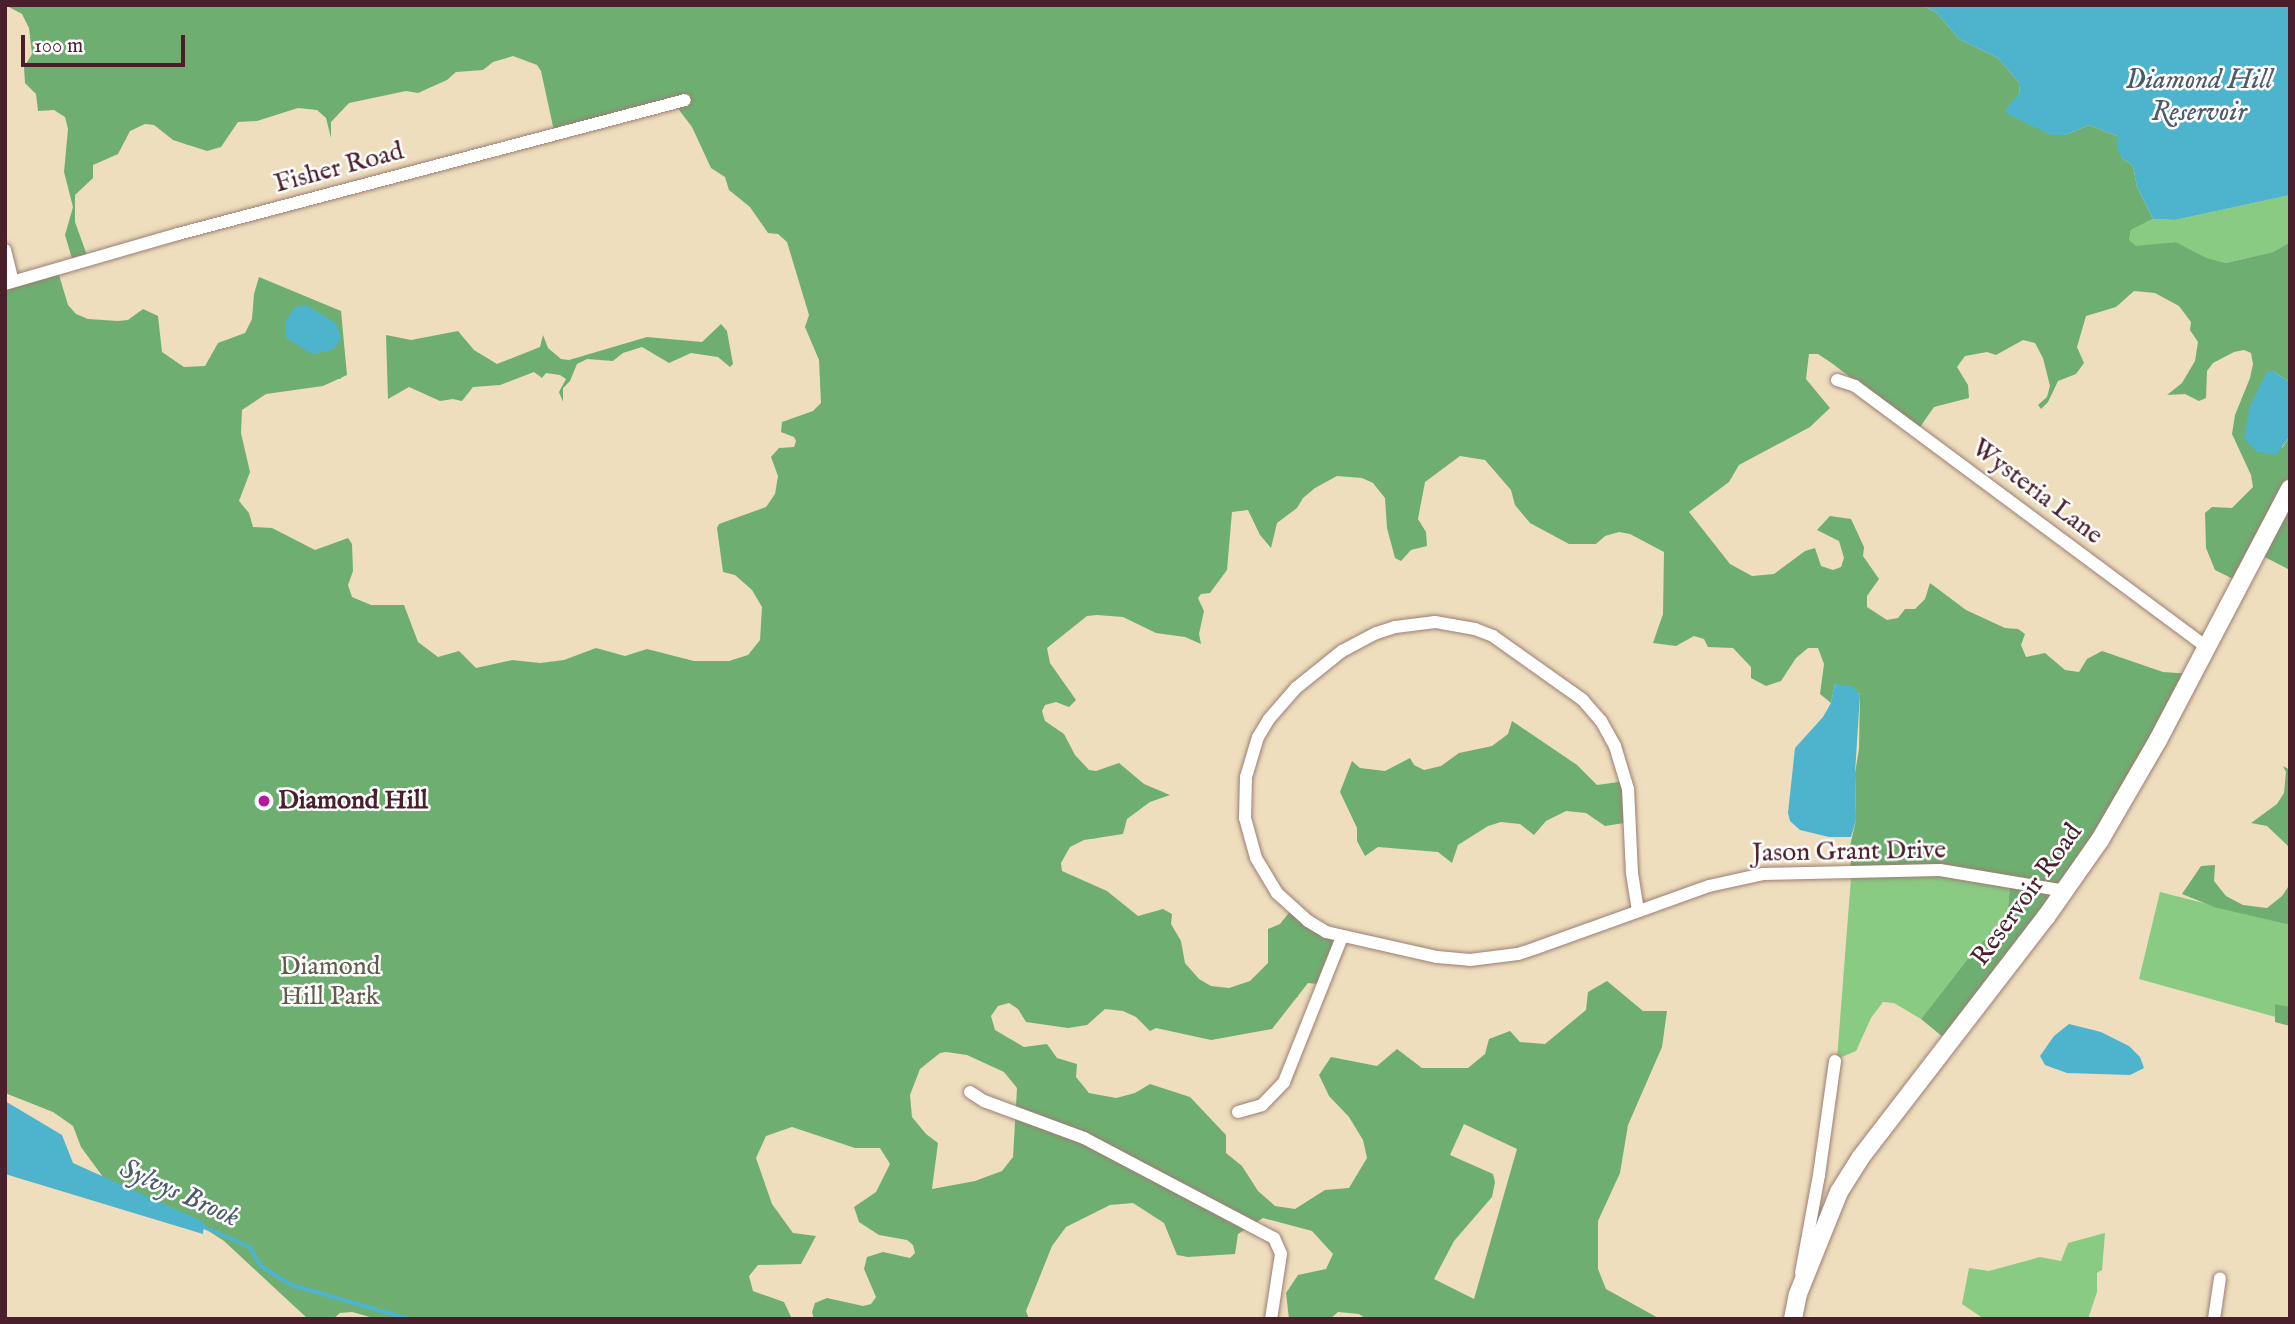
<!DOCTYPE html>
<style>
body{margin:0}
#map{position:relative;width:2295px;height:1324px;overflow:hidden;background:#eedebd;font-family:"IM FELL English",serif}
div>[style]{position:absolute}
.green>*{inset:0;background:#89cb83}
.forest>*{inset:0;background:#6eaf71}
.water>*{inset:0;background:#4eb3cd}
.stream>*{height:3.5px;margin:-1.75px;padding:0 1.75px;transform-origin:1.75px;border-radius:1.75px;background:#4eb3cd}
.roads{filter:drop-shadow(0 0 2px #9c7e74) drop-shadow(0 0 2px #9c7e74)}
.street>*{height:12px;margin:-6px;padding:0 6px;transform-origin:6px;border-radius:6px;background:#fff}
.secondary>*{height:18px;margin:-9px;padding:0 9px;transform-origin:9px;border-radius:9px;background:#fff}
.dots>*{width:19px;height:19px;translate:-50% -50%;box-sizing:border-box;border:4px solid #fff;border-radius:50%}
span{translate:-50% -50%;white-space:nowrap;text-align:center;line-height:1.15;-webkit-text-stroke:5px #fff;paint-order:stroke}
.street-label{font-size:26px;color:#4a1f2b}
.poi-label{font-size:26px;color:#4a1f2b;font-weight:700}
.left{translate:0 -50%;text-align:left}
.park-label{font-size:26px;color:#605b4a}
.water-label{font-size:28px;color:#4c5a6c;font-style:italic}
.frame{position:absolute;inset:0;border:7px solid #4a1f2b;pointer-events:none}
.scale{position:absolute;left:21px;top:35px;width:164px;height:32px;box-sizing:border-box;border:4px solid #4a1f2b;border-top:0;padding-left:9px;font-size:21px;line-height:24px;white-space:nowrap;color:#4a1f2b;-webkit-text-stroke:5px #fff;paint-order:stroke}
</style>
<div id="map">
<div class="green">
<div style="clip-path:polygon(2290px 195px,2290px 242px,2273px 252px,2226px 263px,2207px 258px,2176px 242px,2136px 247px,2129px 240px,2131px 230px,2153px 219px,2175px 220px)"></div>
<div style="clip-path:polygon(1915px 870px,2010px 887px,2007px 916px,1973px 952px,1921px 1019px,1894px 1003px,1883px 1002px,1871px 1018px,1856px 1051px,1837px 1059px,1851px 878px)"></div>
<div style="clip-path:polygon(2160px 892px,2290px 925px,2290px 1021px,2139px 979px)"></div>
<div style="clip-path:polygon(2105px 1233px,2102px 1270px,2097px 1273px,2097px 1292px,2088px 1319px,1984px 1319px,1962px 1304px,1969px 1268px,1989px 1271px,2040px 1257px,2061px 1261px,2068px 1243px)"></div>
</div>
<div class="forest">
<div style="clip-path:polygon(evenodd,5px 5px,1921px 5px,1936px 12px,1959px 39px,1998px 58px,2020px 84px,2019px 94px,2011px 105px,2065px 135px,2089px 125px,2117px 136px,2122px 158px,2133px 166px,2137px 187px,2153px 219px,2131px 230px,2129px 240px,2136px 246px,2176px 242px,2207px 258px,2226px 263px,2273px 252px,2290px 242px,2290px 382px,2273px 371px,2282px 448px,2290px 436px,2290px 570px,2257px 553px,2239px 582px,2215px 570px,2206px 548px,2205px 513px,2212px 507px,2232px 508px,2253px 487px,2251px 475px,2232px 434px,2235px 415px,2250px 378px,2253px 364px,2251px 353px,2244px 350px,2234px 352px,2213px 363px,2207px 371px,2206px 398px,2199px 401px,2185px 394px,2167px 395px,2182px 383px,2195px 361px,2198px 342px,2190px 330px,2191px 322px,2179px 306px,2155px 293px,2134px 291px,2116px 307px,2086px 316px,2077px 347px,2084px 363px,2076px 374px,2058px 381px,2048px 402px,2041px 409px,2038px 405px,2047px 397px,2050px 386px,2043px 358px,2035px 343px,2023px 340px,1996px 355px,1987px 352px,1965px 356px,1957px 367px,1968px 385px,1969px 398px,1934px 407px,1918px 430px,1833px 364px,1818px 354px,1809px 354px,1806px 379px,1830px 408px,1810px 427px,1739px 465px,1729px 482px,1689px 512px,1730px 564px,1752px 576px,1774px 574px,1805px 551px,1815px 548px,1821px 566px,1833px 570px,1841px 567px,1844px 558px,1839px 541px,1817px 530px,1830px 516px,1851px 519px,1864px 547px,1863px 556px,1879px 579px,1867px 596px,1867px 607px,1887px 620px,1898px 618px,1905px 609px,1915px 609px,1925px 599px,1930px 583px,1966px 610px,2005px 628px,2018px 629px,2025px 634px,2021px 645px,2026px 657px,2045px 653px,2065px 670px,2079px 672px,2087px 659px,2102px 651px,2163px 672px,2192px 674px,2133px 781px,1949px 1042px,1921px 1019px,1973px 952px,2007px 916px,2010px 887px,1939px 870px,1851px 873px,1850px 846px,1856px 820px,1855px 773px,1859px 749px,1860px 694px,1835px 684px,1831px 703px,1820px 694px,1824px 664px,1818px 648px,1808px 648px,1796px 658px,1781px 681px,1766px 686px,1751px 678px,1751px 667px,1733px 648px,1708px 647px,1704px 639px,1694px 636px,1676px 646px,1653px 643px,1663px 614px,1664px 552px,1630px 534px,1619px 532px,1605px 536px,1596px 544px,1569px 544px,1530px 523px,1515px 505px,1511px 490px,1485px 460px,1460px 456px,1425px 482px,1418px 519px,1426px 532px,1427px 546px,1411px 550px,1401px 561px,1395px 558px,1387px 528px,1385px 498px,1373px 483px,1362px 478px,1337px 476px,1315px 488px,1303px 498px,1297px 508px,1277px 523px,1271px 548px,1260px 535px,1248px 510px,1232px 512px,1227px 570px,1210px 593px,1201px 594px,1198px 598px,1204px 611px,1199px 634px,1201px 644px,1185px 637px,1156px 633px,1123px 617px,1097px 615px,1087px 616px,1047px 648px,1050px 663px,1076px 700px,1069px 707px,1056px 702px,1045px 705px,1042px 711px,1045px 721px,1064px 734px,1075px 755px,1089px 770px,1096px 771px,1119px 763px,1144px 784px,1170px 795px,1150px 802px,1127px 819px,1123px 834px,1084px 840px,1070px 847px,1061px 863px,1062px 871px,1107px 891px,1138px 916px,1163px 909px,1172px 914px,1171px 924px,1181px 941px,1185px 963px,1199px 979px,1211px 986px,1229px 988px,1250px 981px,1268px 963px,1268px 929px,1280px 924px,1292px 909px,1343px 939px,1326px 985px,1308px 983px,1272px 1029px,1211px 1040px,1156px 1028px,1150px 1031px,1136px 1017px,1123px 1011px,1105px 1009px,1087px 1025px,1068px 1028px,1026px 1022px,1018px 1009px,1009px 1003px,998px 1006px,991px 1016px,995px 1030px,1024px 1047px,1047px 1044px,1057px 1058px,1077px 1064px,1076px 1077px,1089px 1093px,1116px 1098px,1135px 1093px,1150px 1084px,1190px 1097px,1226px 1135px,1226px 1153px,1242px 1166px,1258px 1191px,1275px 1206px,1295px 1209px,1325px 1190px,1349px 1188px,1367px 1158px,1363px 1140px,1349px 1117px,1329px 1096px,1319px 1075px,1331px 1057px,1377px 1066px,1397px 1049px,1422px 1068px,1468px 1068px,1485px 1054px,1489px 1039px,1510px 1031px,1520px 1042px,1545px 1044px,1586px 1010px,1588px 992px,1607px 981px,1643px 1011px,1667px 1011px,1662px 1047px,1628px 1125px,1620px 1173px,1598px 1221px,1598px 1269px,1606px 1289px,1660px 1319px,1366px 1319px,1359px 1314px,1338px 1312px,1330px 1319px,1289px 1319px,1286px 1293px,1298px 1275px,1326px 1269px,1333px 1254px,1312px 1231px,1263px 1218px,1238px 1234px,1235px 1254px,1188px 1257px,1177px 1255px,1164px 1223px,1133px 1203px,1110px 1205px,1066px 1227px,1052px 1246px,1026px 1311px,1029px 1319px,814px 1319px,812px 1312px,815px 1303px,827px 1298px,863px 1306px,871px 1304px,876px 1297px,864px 1269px,867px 1257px,883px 1252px,910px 1258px,915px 1253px,913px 1245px,907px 1240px,879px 1235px,859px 1222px,854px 1207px,876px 1192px,890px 1164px,880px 1148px,855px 1148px,792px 1127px,766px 1136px,756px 1158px,772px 1204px,793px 1233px,816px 1236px,801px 1264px,758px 1265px,749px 1276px,753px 1291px,784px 1302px,792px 1319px,377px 1319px,352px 1312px,340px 1313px,333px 1319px,308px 1319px,224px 1241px,201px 1226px,106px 1181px,81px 1147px,73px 1126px,53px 1112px,5px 1093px,5px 282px,57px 268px,68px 305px,76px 314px,88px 319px,118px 321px,128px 320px,143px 309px,158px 316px,162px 352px,184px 367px,205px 366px,218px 343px,245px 333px,252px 319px,254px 294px,259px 277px,341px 311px,347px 375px,323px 386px,266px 394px,242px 410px,241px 433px,250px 472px,239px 501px,249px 513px,253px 527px,272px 528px,315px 550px,348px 538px,352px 544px,353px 571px,348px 585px,352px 597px,371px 605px,404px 605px,418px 642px,438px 657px,459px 651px,476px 668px,512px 660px,540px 663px,564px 660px,596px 648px,625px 656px,647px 649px,694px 661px,729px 661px,748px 655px,760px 640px,762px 607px,752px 590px,735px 575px,723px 572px,717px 528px,719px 524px,766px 507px,775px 494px,778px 476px,771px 457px,779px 448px,794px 447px,796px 441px,794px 437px,781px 432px,782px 422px,813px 411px,821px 403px,819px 360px,805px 327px,809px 315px,787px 242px,778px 234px,768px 233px,750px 207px,729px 190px,725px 177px,711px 168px,692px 127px,673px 102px,554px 131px,541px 71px,537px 65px,513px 56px,493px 62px,483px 70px,456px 72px,447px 80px,418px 93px,406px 91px,349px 103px,331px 122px,331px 138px,326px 118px,317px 110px,298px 108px,257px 121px,238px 122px,221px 147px,207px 151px,173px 140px,154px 125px,145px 124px,130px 131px,118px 154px,93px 165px,93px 178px,75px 195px,75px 222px,88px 258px,73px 262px,65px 235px,73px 207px,64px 172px,68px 129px,65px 117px,54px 110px,38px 111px,36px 94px,25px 83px,24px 67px,32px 54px,29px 28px,22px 14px,5px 5px,946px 1052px,967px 1055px,1004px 1072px,1017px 1088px,1013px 1157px,1002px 1171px,975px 1181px,932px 1189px,938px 1143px,926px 1134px,912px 1117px,910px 1095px,920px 1069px,940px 1053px,946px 1052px,5px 5px,1464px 1124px,1517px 1149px,1474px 1299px,1434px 1279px,1454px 1241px,1492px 1197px,1495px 1182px,1493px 1174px,1450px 1155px,1464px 1124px)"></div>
<div style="clip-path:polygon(721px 324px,727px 331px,733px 364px,730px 367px,718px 357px,691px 353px,669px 363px,642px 347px,623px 353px,613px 361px,587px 359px,577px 364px,570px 381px,563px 388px,563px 402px,559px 392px,566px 379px,560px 375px,546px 373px,542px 378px,534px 372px,500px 385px,473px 387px,462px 401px,453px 399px,440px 401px,409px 387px,388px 399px,386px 335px,411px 340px,458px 331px,474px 350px,497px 364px,540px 347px,543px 335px,548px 348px,561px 359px,569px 360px,647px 337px,702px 342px)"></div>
<div style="clip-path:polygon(1512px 721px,1577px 765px,1597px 785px,1626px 781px,1631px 822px,1605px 826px,1586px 813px,1566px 811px,1546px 821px,1534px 835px,1520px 824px,1501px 822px,1488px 826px,1458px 845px,1452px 863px,1438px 852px,1378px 847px,1365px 856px,1357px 841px,1357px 828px,1340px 792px,1352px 761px,1360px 768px,1385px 771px,1410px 758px,1414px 765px,1424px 770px,1441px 766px,1459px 753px,1492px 746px,1508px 734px)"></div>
<div style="clip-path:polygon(2283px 766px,2290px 770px,2290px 848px,2267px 826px,2251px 823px,2277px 804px,2284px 793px,2286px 772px)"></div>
<div style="clip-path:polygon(2215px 865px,2214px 881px,2226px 896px,2243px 905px,2267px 908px,2282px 896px,2290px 884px,2290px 925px,2214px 907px,2182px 894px,2201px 866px)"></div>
<div style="clip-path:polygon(2275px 1004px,2290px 1007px,2290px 1026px,2275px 1022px)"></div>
</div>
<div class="water">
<div style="clip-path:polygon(1921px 5px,2290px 5px,2290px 195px,2175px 220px,2153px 219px,2137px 187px,2133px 166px,2122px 158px,2117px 149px,2117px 136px,2089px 125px,2065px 135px,2051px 135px,2007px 114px,2005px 109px,2019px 94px,2020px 84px,1998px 58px,1959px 39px,1936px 12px)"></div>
<div style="clip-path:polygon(306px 305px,336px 323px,341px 339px,333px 350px,312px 354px,286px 338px,285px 322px,295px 307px)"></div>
<div style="clip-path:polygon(2273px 371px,2290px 382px,2290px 436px,2276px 455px,2257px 452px,2244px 438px,2250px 406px,2267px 372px)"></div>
<div style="clip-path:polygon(1835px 684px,1852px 686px,1860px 695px,1855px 773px,1856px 820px,1851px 837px,1829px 837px,1800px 830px,1790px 821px,1788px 813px,1795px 748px,1823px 717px,1831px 703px)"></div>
<div style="clip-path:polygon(2069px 1024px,2101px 1032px,2129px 1046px,2140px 1057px,2144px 1068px,2130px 1075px,2067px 1073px,2045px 1065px,2040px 1056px,2054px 1036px)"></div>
<div style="clip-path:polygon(5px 1101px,62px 1135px,73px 1163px,204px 1222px,203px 1234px,5px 1174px)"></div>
</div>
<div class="stream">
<div style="left:202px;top:1226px;width:52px;rotate:23.6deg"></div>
<div style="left:250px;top:1247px;width:22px;rotate:60deg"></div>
<div style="left:261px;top:1266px;width:36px;rotate:32deg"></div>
<div style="left:292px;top:1285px;width:122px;rotate:16.2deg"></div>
</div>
<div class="roads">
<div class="street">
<div style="left:5px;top:250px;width:32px;rotate:76deg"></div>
<div style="left:5px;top:284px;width:180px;rotate:-16.1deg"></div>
<div style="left:178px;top:234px;width:524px;rotate:-14.8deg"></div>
<div style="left:1837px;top:380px;width:19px;rotate:18deg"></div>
<div style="left:1855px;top:386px;width:438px;rotate:36.6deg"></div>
<div style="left:1638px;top:911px;width:38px;rotate:-99deg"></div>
<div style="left:1632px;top:873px;width:84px;rotate:-92.7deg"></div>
<div style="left:1628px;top:789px;width:45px;rotate:-106.8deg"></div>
<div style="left:1615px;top:746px;width:29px;rotate:-119deg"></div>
<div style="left:1601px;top:721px;width:28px;rotate:-131deg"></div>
<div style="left:1583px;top:700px;width:110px;rotate:-144.6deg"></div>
<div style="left:1493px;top:636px;width:19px;rotate:-159deg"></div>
<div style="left:1475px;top:629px;width:41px;rotate:-170.1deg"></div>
<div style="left:1435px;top:622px;width:40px;rotate:172.9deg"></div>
<div style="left:1395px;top:627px;width:20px;rotate:162deg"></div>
<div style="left:1376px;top:633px;width:38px;rotate:152deg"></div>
<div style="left:1342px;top:651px;width:59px;rotate:141.2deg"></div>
<div style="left:1296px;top:688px;width:41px;rotate:131.1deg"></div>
<div style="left:1269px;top:719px;width:21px;rotate:121deg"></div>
<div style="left:1258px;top:737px;width:42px;rotate:106.7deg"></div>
<div style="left:1246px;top:777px;width:41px;rotate:91.4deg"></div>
<div style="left:1245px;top:818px;width:41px;rotate:74.6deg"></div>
<div style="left:1256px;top:858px;width:41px;rotate:59deg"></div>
<div style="left:1277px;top:893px;width:42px;rotate:42.1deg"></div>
<div style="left:1308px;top:921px;width:21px;rotate:31deg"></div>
<div style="left:1326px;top:932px;width:114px;rotate:12.7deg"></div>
<div style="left:1437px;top:957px;width:33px;rotate:5deg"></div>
<div style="left:1470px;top:960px;width:48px;rotate:-7.1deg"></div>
<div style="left:1518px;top:954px;width:19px;rotate:-18deg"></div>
<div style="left:1536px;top:948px;width:184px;rotate:-19.7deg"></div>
<div style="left:1709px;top:886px;width:55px;rotate:-12.5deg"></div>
<div style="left:1763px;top:874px;width:177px;rotate:-1.3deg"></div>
<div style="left:1940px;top:870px;width:127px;rotate:9.5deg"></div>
<div style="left:970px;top:1092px;width:17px;rotate:33deg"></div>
<div style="left:984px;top:1101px;width:107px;rotate:20.3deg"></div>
<div style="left:1084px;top:1138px;width:215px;rotate:27.8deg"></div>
<div style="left:1274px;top:1238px;width:17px;rotate:66deg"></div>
<div style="left:1281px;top:1254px;width:66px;rotate:98.7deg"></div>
<div style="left:1238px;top:1112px;width:25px;rotate:-16deg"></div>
<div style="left:1262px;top:1105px;width:32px;rotate:-46deg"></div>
<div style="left:1284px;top:1082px;width:156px;rotate:-68.2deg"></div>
<div style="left:1801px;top:1273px;width:100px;rotate:-79.6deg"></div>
<div style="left:1819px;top:1175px;width:115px;rotate:-82deg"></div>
<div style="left:2214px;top:1319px;width:41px;rotate:-81.7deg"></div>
</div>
<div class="secondary">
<div style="left:1793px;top:1319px;width:25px;rotate:-79deg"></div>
<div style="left:1798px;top:1294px;width:110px;rotate:-68.1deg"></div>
<div style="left:1839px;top:1192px;width:41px;rotate:-57.8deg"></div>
<div style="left:1861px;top:1157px;width:303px;rotate:-52.4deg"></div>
<div style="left:2046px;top:917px;width:94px;rotate:-55deg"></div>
<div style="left:2100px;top:840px;width:116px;rotate:-59.9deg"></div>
<div style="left:2158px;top:740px;width:284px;rotate:-62.3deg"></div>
</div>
</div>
<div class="dots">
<div style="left:264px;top:801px;background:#b5179e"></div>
</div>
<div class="street-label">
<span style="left:339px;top:168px;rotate:-15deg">Fisher Road</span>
<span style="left:2037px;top:492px;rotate:37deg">Wysteria Lane</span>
<span style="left:1849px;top:852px;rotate:-1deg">Jason Grant Drive</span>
<span style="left:2027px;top:895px;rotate:-54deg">Reservoir Road</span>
</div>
<div class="poi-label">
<span class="left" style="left:278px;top:801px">Diamond Hill</span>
</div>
<div class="park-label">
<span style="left:330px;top:982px">Diamond<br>Hill Park</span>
</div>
<div class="water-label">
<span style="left:2199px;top:97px">Diamond Hill<br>Reservoir</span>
<span style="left:179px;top:1194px;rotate:24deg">Sylvys Brook</span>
</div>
<div class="frame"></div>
<div class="scale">100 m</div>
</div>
